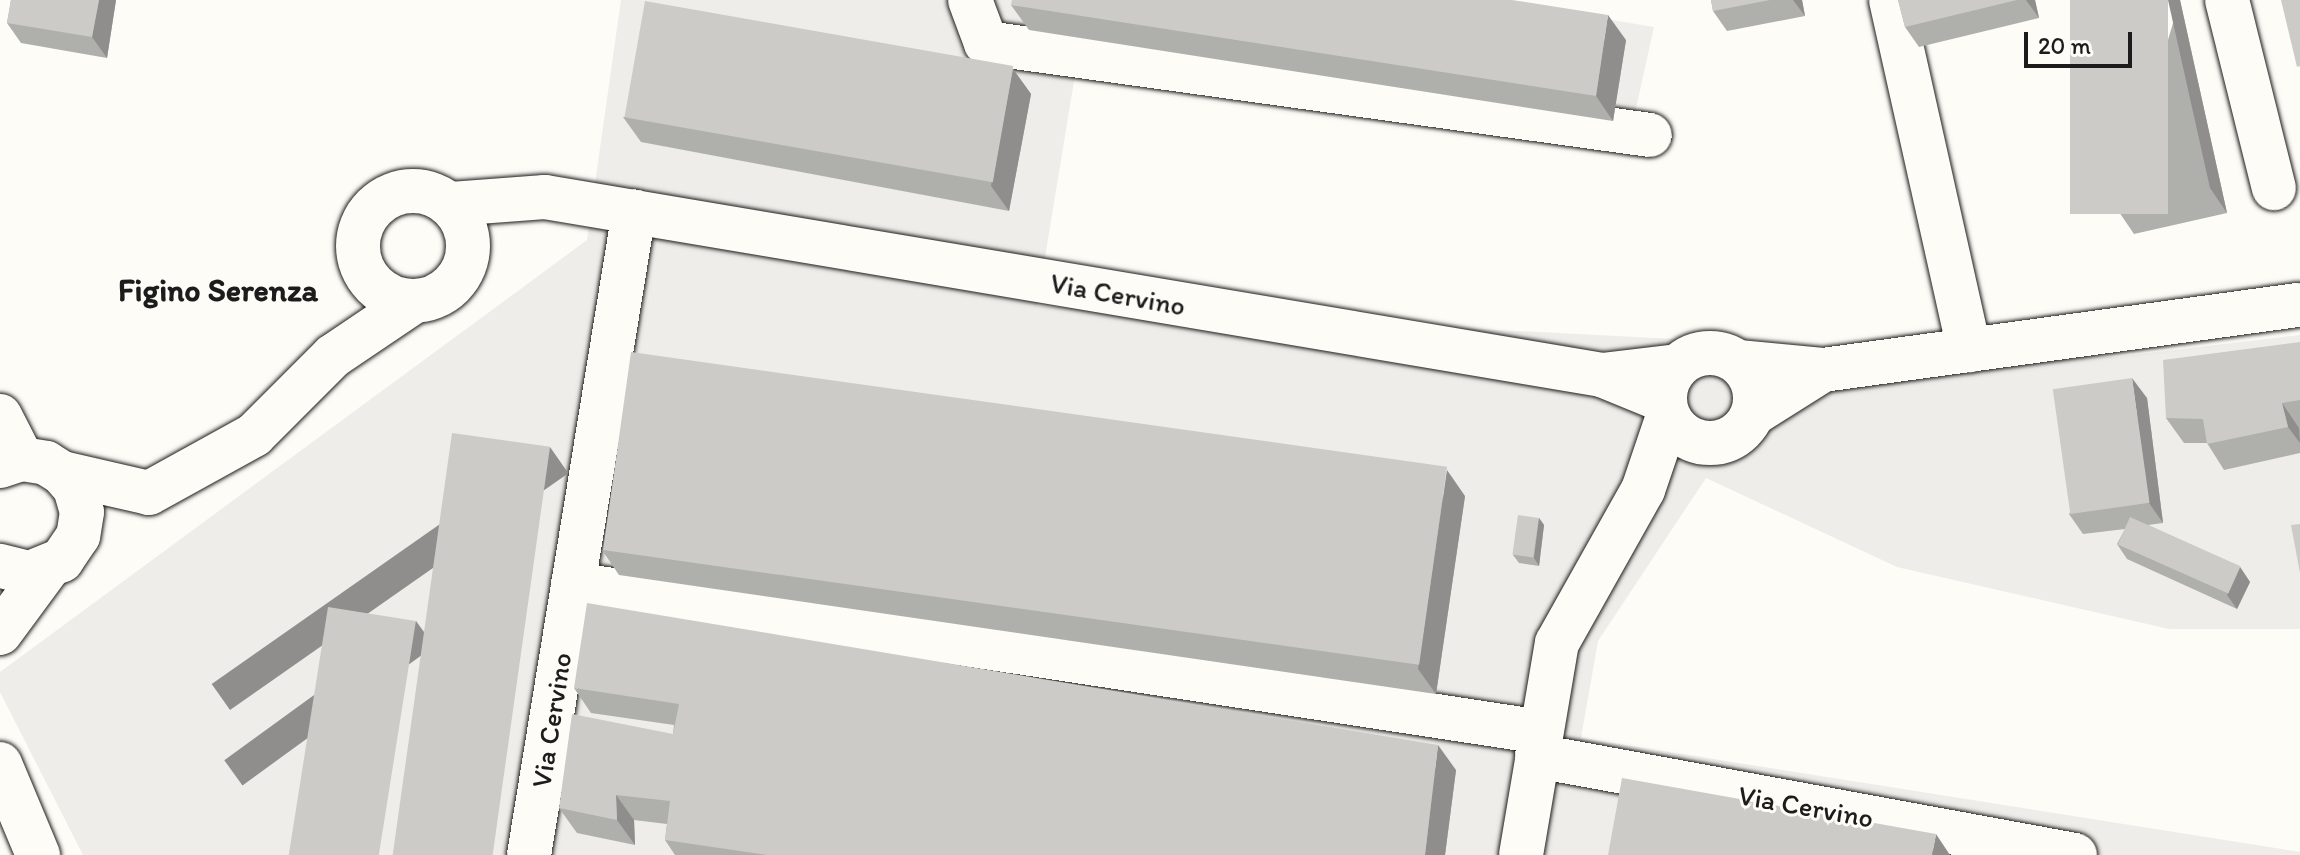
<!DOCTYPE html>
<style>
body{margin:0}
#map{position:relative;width:2300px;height:855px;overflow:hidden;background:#fdfcf7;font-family:Itim,sans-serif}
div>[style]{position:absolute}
.built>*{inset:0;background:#eeede9}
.roads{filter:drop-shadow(0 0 2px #1c1c1c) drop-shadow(0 0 2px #1c1c1c)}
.minor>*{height:44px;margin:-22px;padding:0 22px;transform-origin:22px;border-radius:22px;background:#fdfcf7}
.minor>.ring{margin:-22px;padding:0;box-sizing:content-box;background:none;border:44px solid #fdfcf7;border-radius:50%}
.wall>*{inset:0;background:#afafac}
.shaded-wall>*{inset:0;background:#8f8e8c;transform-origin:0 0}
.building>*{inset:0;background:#cccbc8;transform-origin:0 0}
span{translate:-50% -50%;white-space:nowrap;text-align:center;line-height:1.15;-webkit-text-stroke:6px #fdfcf7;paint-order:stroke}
.street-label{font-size:28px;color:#1c1c1c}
.quarter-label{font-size:32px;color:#1c1c1c;font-weight:700}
.scale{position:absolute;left:2024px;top:32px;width:108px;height:36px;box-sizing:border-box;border:4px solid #1c1c1c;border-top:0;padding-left:10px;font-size:24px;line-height:28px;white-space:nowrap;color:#1c1c1c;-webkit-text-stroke:6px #fdfcf7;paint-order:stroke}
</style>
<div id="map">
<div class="built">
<div style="clip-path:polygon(621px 0,1491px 0,1654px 27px,1627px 149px,1076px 69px,1037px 306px,1845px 348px,2115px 357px,2300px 335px,2300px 629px,2169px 629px,1897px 567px,1706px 478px,1598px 641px,1581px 738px,2300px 852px,2300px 855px,83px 855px,0 692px,0 672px,587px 240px)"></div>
</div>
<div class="roads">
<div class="minor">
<div style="left:970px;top:0;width:46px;rotate:69.6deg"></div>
<div style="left:986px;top:43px;width:670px;rotate:7.89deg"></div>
<div style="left:1891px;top:0;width:359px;rotate:77.4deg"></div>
<div style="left:2227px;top:0;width:194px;rotate:76deg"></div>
<div class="ring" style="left:358px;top:191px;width:66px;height:66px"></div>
<div style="left:451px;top:204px;width:94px;rotate:-4.3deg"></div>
<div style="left:545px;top:197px;width:1072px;rotate:9.56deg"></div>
<div class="ring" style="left:1665px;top:353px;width:46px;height:46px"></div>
<div style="left:1738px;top:362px;width:85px;rotate:5.4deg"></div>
<div style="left:1823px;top:370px;width:83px;rotate:147.8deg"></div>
<div style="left:1823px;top:370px;width:481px;rotate:-7.8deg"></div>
<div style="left:1665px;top:401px;width:68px;rotate:-157.6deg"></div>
<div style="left:1602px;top:375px;width:76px;rotate:-6.8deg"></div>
<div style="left:0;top:416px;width:48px;rotate:62.9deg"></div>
<div style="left:0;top:466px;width:23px;rotate:-18deg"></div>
<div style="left:22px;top:459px;width:24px;rotate:9deg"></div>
<div style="left:46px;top:463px;width:19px;rotate:32deg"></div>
<div style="left:62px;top:473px;width:20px;rotate:49deg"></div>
<div style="left:75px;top:488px;width:25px;rotate:74deg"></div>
<div style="left:82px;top:512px;width:24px;rotate:99deg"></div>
<div style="left:78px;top:536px;width:29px;rotate:124deg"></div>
<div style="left:62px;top:560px;width:35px;rotate:158deg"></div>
<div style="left:29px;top:573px;width:30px;rotate:-166deg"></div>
<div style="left:62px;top:473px;width:89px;rotate:12.9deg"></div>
<div style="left:149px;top:493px;width:120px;rotate:-28.9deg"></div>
<div style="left:254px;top:435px;width:112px;rotate:-45deg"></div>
<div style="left:333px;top:356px;width:97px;rotate:-34deg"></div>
<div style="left:573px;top:584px;width:979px;rotate:8.69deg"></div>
<div style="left:0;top:633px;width:81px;rotate:-53.6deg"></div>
<div style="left:1537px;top:756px;width:547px;rotate:10.43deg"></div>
<div style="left:0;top:764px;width:99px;rotate:67.3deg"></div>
<div style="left:529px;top:855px;width:652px;rotate:-80.73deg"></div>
<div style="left:1521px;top:855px;width:215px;rotate:-80.4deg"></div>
<div style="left:1557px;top:643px;width:176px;rotate:-60.7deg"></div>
<div style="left:1643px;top:490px;width:78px;rotate:-71.3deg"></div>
</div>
</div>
<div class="wall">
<div style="clip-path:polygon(11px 0,116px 0,107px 58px,21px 43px,7px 23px)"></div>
<div style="clip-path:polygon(1711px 0,1802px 0,1805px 16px,1727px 31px,1713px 11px)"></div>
<div style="clip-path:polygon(1898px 0,2035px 0,2039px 18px,1919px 47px,1905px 27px)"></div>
<div style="clip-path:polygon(2180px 0,2227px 213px,2134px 234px,2117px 209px)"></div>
<div style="clip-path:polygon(1011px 5px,1626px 40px,1613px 121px,1029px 30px)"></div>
<div style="clip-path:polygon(1013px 69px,1031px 94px,1009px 211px,641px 142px,623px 117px)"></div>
<div style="clip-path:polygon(2300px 342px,2300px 453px,2224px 470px,2207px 443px,2184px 443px,2166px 418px)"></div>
<div style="clip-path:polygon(2147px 398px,2163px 523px,2148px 525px,2240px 567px,2250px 582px,2237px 609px,2127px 559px,2117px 544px,2125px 529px,2083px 534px,2069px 514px)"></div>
<div style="clip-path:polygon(1465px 496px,1436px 694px,619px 575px,602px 550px)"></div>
<div style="clip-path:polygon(1539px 518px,1544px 525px,1539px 566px,1519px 563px,1513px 555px)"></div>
<div style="clip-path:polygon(574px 688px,1456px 770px,1445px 855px,675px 855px,665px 840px,667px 824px,634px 820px,635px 845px,577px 833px,559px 808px,673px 734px,674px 725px,591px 713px)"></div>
</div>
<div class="shaded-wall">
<div style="clip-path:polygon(99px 0,116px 0,107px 58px,92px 37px)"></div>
<div style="clip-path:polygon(1793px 0,1802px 0,1805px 16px)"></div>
<div style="clip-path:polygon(2026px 0,2035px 0,2039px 18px)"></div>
<div style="clip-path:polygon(2168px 0,2180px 0,2227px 213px,2210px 188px)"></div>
<div style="clip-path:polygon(1608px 15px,1626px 40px,1613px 121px,1596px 96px)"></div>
<div style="clip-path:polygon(1013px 69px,1031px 94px,1009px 211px,991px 186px)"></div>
<div style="clip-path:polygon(2132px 378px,2147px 398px,2163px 523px,2149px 503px)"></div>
<div style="clip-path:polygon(2282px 403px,2299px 428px,2300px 443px,2288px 427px)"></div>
<div style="left:550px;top:447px;width:32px;height:413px;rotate:55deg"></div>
<div style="clip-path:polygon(1447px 470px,1465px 496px,1436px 694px,1418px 669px)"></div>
<div style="clip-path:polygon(1539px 518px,1544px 525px,1539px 566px,1534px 558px)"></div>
<div style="clip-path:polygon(2240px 567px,2250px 582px,2237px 609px,2227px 595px)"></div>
<div style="left:416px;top:621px;width:31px;height:237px;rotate:54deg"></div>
<div style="clip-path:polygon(1438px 745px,1456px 770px,1445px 855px,1425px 855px)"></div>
<div style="clip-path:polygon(616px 795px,634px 820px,635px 845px,617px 820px)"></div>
<div style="clip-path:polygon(1936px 834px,1950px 855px,1932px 855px)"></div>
</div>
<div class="building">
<div style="clip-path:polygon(11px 0,99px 0,92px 37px,7px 23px)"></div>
<div style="clip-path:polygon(1012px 0,1512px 0,1608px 15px,1596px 96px,1011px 5px)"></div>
<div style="clip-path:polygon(1711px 0,1770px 0,1713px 11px)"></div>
<div style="clip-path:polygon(1898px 0,2017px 0,1905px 27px)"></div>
<div style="left:2070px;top:0;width:98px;height:214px"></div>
<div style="clip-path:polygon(2281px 0,2300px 0,2300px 66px,2297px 67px)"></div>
<div style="left:645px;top:1px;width:374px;height:118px;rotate:10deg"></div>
<div style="clip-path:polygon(2300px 342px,2300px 400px,2282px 403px,2288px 427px,2207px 444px,2203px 419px,2166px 418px,2163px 360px)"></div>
<div style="left:631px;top:352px;width:824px;height:200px;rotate:8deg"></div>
<div style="left:2132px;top:378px;width:126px;height:80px;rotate:82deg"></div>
<div style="left:452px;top:433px;width:99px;height:427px;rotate:8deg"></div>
<div style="left:1518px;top:515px;width:21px;height:40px;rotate:8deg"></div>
<div style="left:2130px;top:517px;width:121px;height:30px;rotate:24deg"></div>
<div style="clip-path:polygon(2300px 524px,2300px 573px,2291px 525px)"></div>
<div style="clip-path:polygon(587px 603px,1438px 745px,1425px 855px,767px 855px,665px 840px,670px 801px,616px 795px,617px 820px,559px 808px,572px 714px,673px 734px,679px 704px,574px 688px)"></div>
<div style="left:328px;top:607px;width:89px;height:251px;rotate:9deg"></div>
<div style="clip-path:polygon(1622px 778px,1936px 834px,1932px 855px,1608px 855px)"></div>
</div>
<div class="street-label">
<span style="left:1118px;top:294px;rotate:10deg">Via Cervino</span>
<span style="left:551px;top:720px;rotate:-81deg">Via Cervino</span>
<span style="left:1806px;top:806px;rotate:10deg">Via Cervino</span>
</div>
<div class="quarter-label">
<span style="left:218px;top:290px">Figino Serenza</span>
</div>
<div class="scale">20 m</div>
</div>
